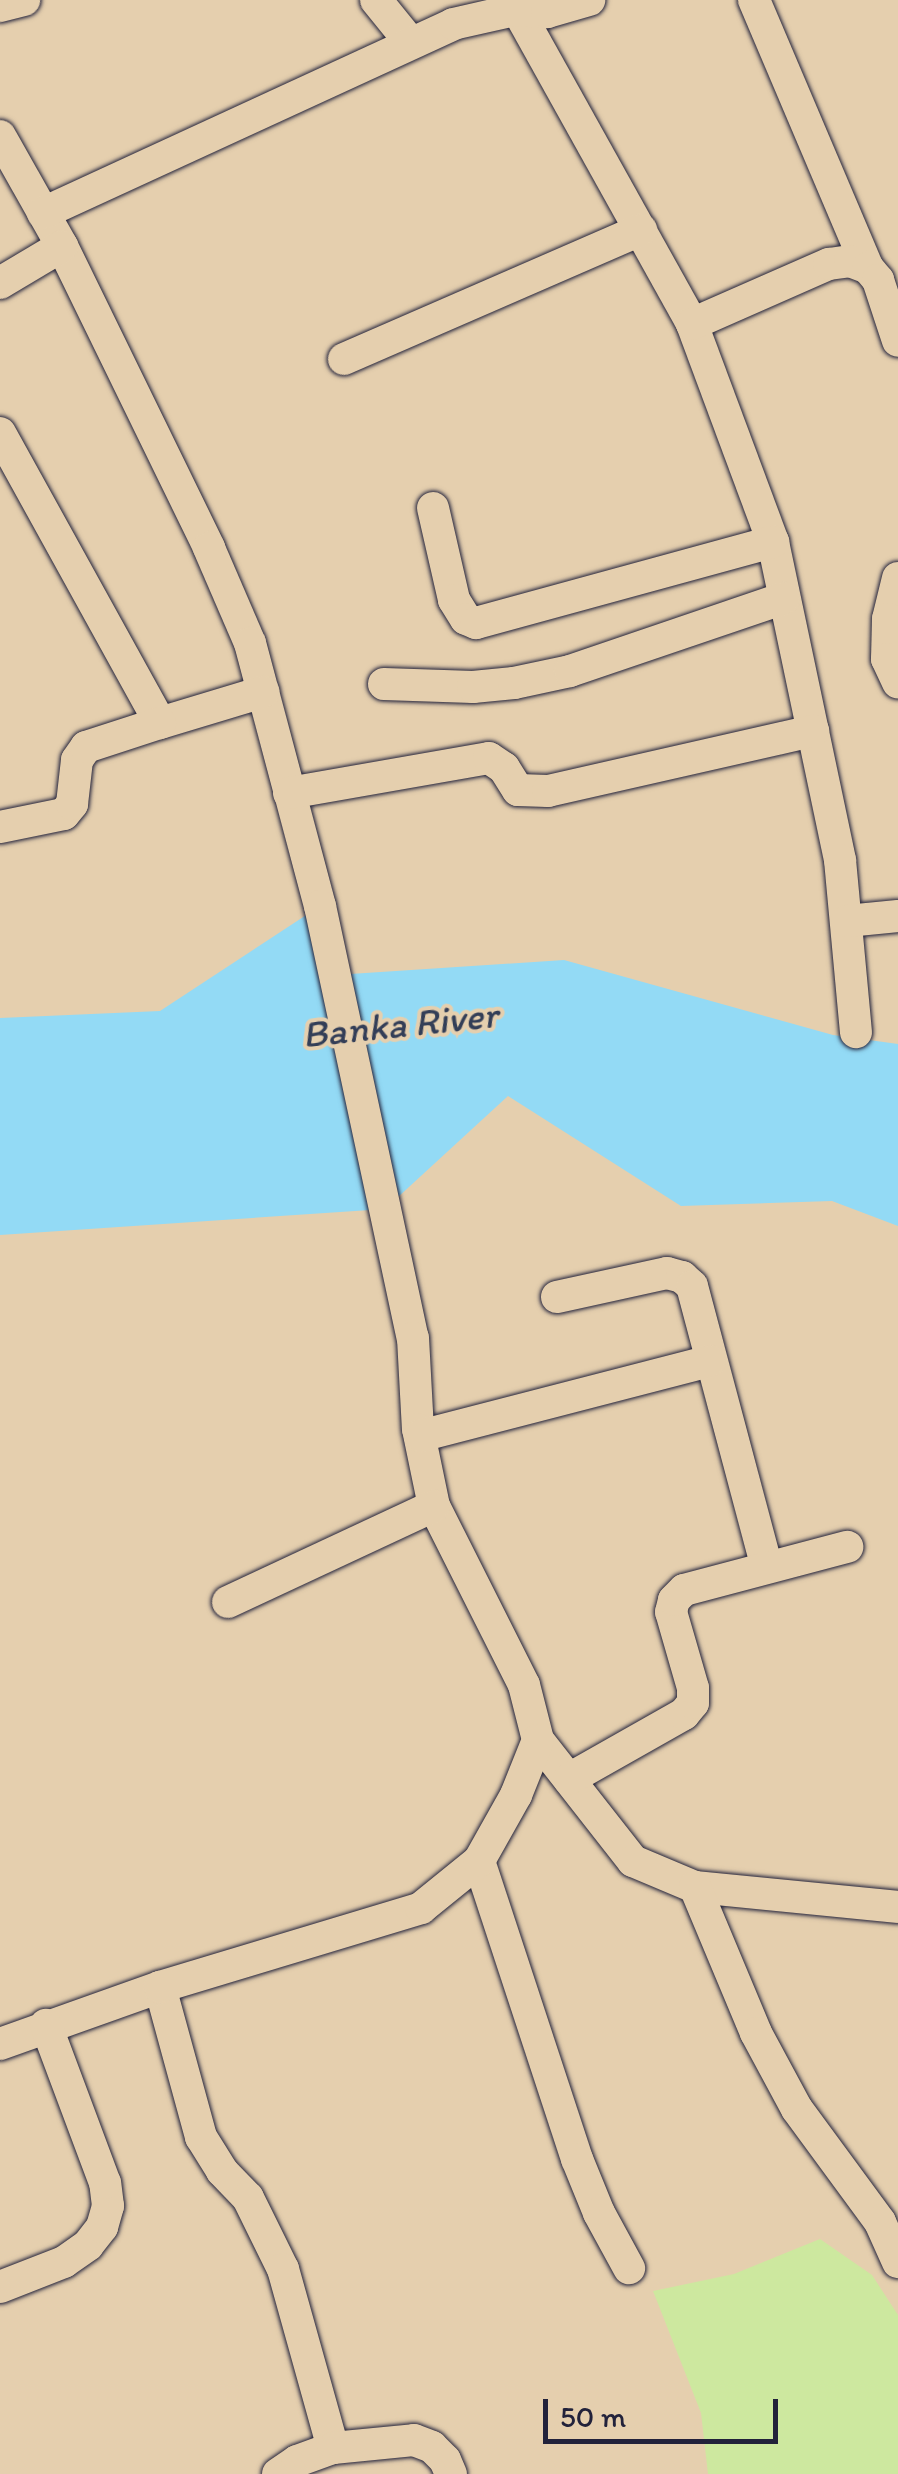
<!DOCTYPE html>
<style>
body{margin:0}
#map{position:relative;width:898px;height:2474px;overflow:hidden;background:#e5cfae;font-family:Itim,sans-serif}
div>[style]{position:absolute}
.green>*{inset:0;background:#cde89f}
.water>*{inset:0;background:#93daf5}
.roads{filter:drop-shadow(0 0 2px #22223b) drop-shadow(0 0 2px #22223b)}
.minor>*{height:32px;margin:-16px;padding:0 16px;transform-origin:16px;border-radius:16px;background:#e5cfae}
span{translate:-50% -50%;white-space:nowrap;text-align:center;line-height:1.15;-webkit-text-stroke:8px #e5cfae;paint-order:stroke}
.water-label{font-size:38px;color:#333e57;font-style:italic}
.scale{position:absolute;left:543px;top:2399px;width:235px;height:45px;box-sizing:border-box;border:5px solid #22223b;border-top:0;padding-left:12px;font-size:30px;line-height:35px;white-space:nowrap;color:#22223b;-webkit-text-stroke:8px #e5cfae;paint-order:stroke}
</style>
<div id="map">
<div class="green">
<div style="clip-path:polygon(820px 2239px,872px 2275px,898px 2315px,898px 2474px,708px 2474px,701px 2413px,653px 2291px,734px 2274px)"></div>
</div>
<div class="water">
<div style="clip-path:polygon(320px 906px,335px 975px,564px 960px,833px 1035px,898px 1044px,898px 1226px,832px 1201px,681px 1206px,508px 1096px,385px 1209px,0 1235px,0 1018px,160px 1011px)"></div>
</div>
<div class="roads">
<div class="minor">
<div style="left:376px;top:0;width:55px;rotate:50.9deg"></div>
<div style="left:512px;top:0;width:371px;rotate:60.9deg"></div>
<div style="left:692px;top:324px;width:233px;rotate:69.6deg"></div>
<div style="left:773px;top:542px;width:325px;rotate:78.1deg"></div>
<div style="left:840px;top:860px;width:173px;rotate:84.7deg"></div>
<div style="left:754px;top:0;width:291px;rotate:67deg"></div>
<div style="left:0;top:6px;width:25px;rotate:-14deg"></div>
<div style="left:0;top:136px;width:126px;rotate:60.6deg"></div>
<div style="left:62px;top:246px;width:336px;rotate:64deg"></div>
<div style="left:209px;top:548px;width:103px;rotate:66.7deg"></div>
<div style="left:250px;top:643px;width:272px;rotate:75.1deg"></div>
<div style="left:320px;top:906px;width:442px;rotate:77.9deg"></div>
<div style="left:413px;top:1338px;width:91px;rotate:86.9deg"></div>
<div style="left:418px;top:1429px;width:79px;rotate:78.3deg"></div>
<div style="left:434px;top:1506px;width:200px;rotate:63.3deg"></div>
<div style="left:524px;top:1685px;width:57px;rotate:75.7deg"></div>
<div style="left:538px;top:1740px;width:154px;rotate:51.9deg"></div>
<div style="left:633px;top:1861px;width:67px;rotate:22.8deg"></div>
<div style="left:695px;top:1887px;width:204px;rotate:5.6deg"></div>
<div style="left:43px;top:213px;width:451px;rotate:-24.7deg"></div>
<div style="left:453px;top:24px;width:64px;rotate:-12.7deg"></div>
<div style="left:515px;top:10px;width:32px;rotate:4deg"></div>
<div style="left:547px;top:12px;width:44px;rotate:-15.9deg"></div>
<div style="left:0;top:283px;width:72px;rotate:-30.8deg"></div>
<div style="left:692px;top:324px;width:150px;rotate:-23.7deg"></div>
<div style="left:829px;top:264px;width:21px;rotate:-8deg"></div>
<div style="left:850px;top:261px;width:19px;rotate:21deg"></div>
<div style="left:868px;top:268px;width:16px;rotate:50deg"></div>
<div style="left:878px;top:280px;width:64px;rotate:71.8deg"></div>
<div style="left:344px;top:359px;width:324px;rotate:-23.5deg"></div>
<div style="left:0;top:433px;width:331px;rotate:61.1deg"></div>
<div style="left:160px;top:723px;width:108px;rotate:-16.8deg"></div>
<div style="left:433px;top:508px;width:94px;rotate:77.1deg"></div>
<div style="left:454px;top:600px;width:22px;rotate:58deg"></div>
<div style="left:466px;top:619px;width:11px;rotate:22deg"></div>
<div style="left:476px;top:623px;width:308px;rotate:-15.3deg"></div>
<div style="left:898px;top:578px;width:42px;rotate:103.7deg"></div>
<div style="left:888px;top:619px;width:40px;rotate:91.4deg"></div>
<div style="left:887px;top:659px;width:26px;rotate:65deg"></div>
<div style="left:384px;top:684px;width:89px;rotate:1.9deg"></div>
<div style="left:473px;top:687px;width:41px;rotate:-5.6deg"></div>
<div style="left:514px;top:683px;width:57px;rotate:-12.1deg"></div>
<div style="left:570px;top:671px;width:226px;rotate:-18.8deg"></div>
<div style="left:289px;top:793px;width:203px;rotate:-9.9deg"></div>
<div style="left:489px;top:758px;width:18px;rotate:34deg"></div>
<div style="left:504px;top:768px;width:26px;rotate:58deg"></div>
<div style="left:518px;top:790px;width:30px;rotate:2deg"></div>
<div style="left:548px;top:791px;width:272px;rotate:-12.8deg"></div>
<div style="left:0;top:827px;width:65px;rotate:-11.5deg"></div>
<div style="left:64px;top:814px;width:13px;rotate:-51deg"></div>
<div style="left:72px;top:804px;width:44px;rotate:-83.5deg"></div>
<div style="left:77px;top:760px;width:16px;rotate:-55deg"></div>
<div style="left:86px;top:747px;width:78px;rotate:-18deg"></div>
<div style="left:847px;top:921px;width:51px;rotate:-5.6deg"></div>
<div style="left:557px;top:1297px;width:113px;rotate:-12.3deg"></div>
<div style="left:667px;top:1273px;width:16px;rotate:15deg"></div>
<div style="left:682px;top:1277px;width:13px;rotate:42deg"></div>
<div style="left:692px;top:1286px;width:291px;rotate:75.1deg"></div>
<div style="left:420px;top:1436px;width:299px;rotate:-14.5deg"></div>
<div style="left:228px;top:1602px;width:227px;rotate:-25deg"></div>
<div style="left:569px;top:1779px;width:132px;rotate:-29.5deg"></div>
<div style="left:684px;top:1714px;width:14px;rotate:-51deg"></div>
<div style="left:693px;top:1703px;width:15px;rotate:-90deg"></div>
<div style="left:693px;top:1688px;width:79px;rotate:-106.1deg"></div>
<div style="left:671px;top:1612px;width:12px;rotate:-76deg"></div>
<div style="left:674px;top:1600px;width:14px;rotate:-45deg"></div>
<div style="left:684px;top:1590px;width:169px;rotate:-14.8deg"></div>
<div style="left:479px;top:1861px;width:314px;rotate:71.8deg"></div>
<div style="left:577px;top:2159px;width:58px;rotate:67.8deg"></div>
<div style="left:599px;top:2213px;width:63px;rotate:61.4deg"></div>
<div style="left:695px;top:1887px;width:158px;rotate:67.3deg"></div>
<div style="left:756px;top:2033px;width:86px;rotate:61.7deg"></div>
<div style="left:797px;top:2109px;width:140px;rotate:53.7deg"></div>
<div style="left:880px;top:2222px;width:44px;rotate:65.8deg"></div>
<div style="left:160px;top:1987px;width:156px;rotate:74.7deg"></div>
<div style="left:201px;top:2137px;width:40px;rotate:58deg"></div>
<div style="left:222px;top:2171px;width:37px;rotate:46deg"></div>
<div style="left:248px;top:2198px;width:79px;rotate:63.8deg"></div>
<div style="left:283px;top:2269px;width:186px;rotate:74.4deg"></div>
<div style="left:0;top:2044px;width:170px;rotate:-19.6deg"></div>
<div style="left:160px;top:1987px;width:273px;rotate:-16.8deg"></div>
<div style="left:421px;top:1908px;width:75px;rotate:-39deg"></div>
<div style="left:479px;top:1861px;width:76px;rotate:-60.7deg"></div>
<div style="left:516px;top:1795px;width:59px;rotate:-68.2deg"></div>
<div style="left:0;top:2287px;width:69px;rotate:-21.3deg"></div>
<div style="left:64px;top:2262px;width:29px;rotate:-35deg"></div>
<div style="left:88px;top:2245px;width:23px;rotate:-52deg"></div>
<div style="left:102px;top:2227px;width:22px;rotate:-74deg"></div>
<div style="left:108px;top:2206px;width:23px;rotate:-97deg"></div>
<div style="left:105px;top:2183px;width:169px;rotate:-110.5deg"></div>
<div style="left:278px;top:2474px;width:23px;rotate:-34deg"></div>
<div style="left:297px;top:2461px;width:38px;rotate:-20deg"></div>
<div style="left:333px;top:2448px;width:81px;rotate:-5.6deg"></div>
<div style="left:414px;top:2440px;width:19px;rotate:21deg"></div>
<div style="left:432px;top:2447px;width:18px;rotate:45deg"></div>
<div style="left:445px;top:2460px;width:15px;rotate:67deg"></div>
</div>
</div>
<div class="water-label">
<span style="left:400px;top:1025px;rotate:-6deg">Banka River</span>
</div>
<div class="scale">50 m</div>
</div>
